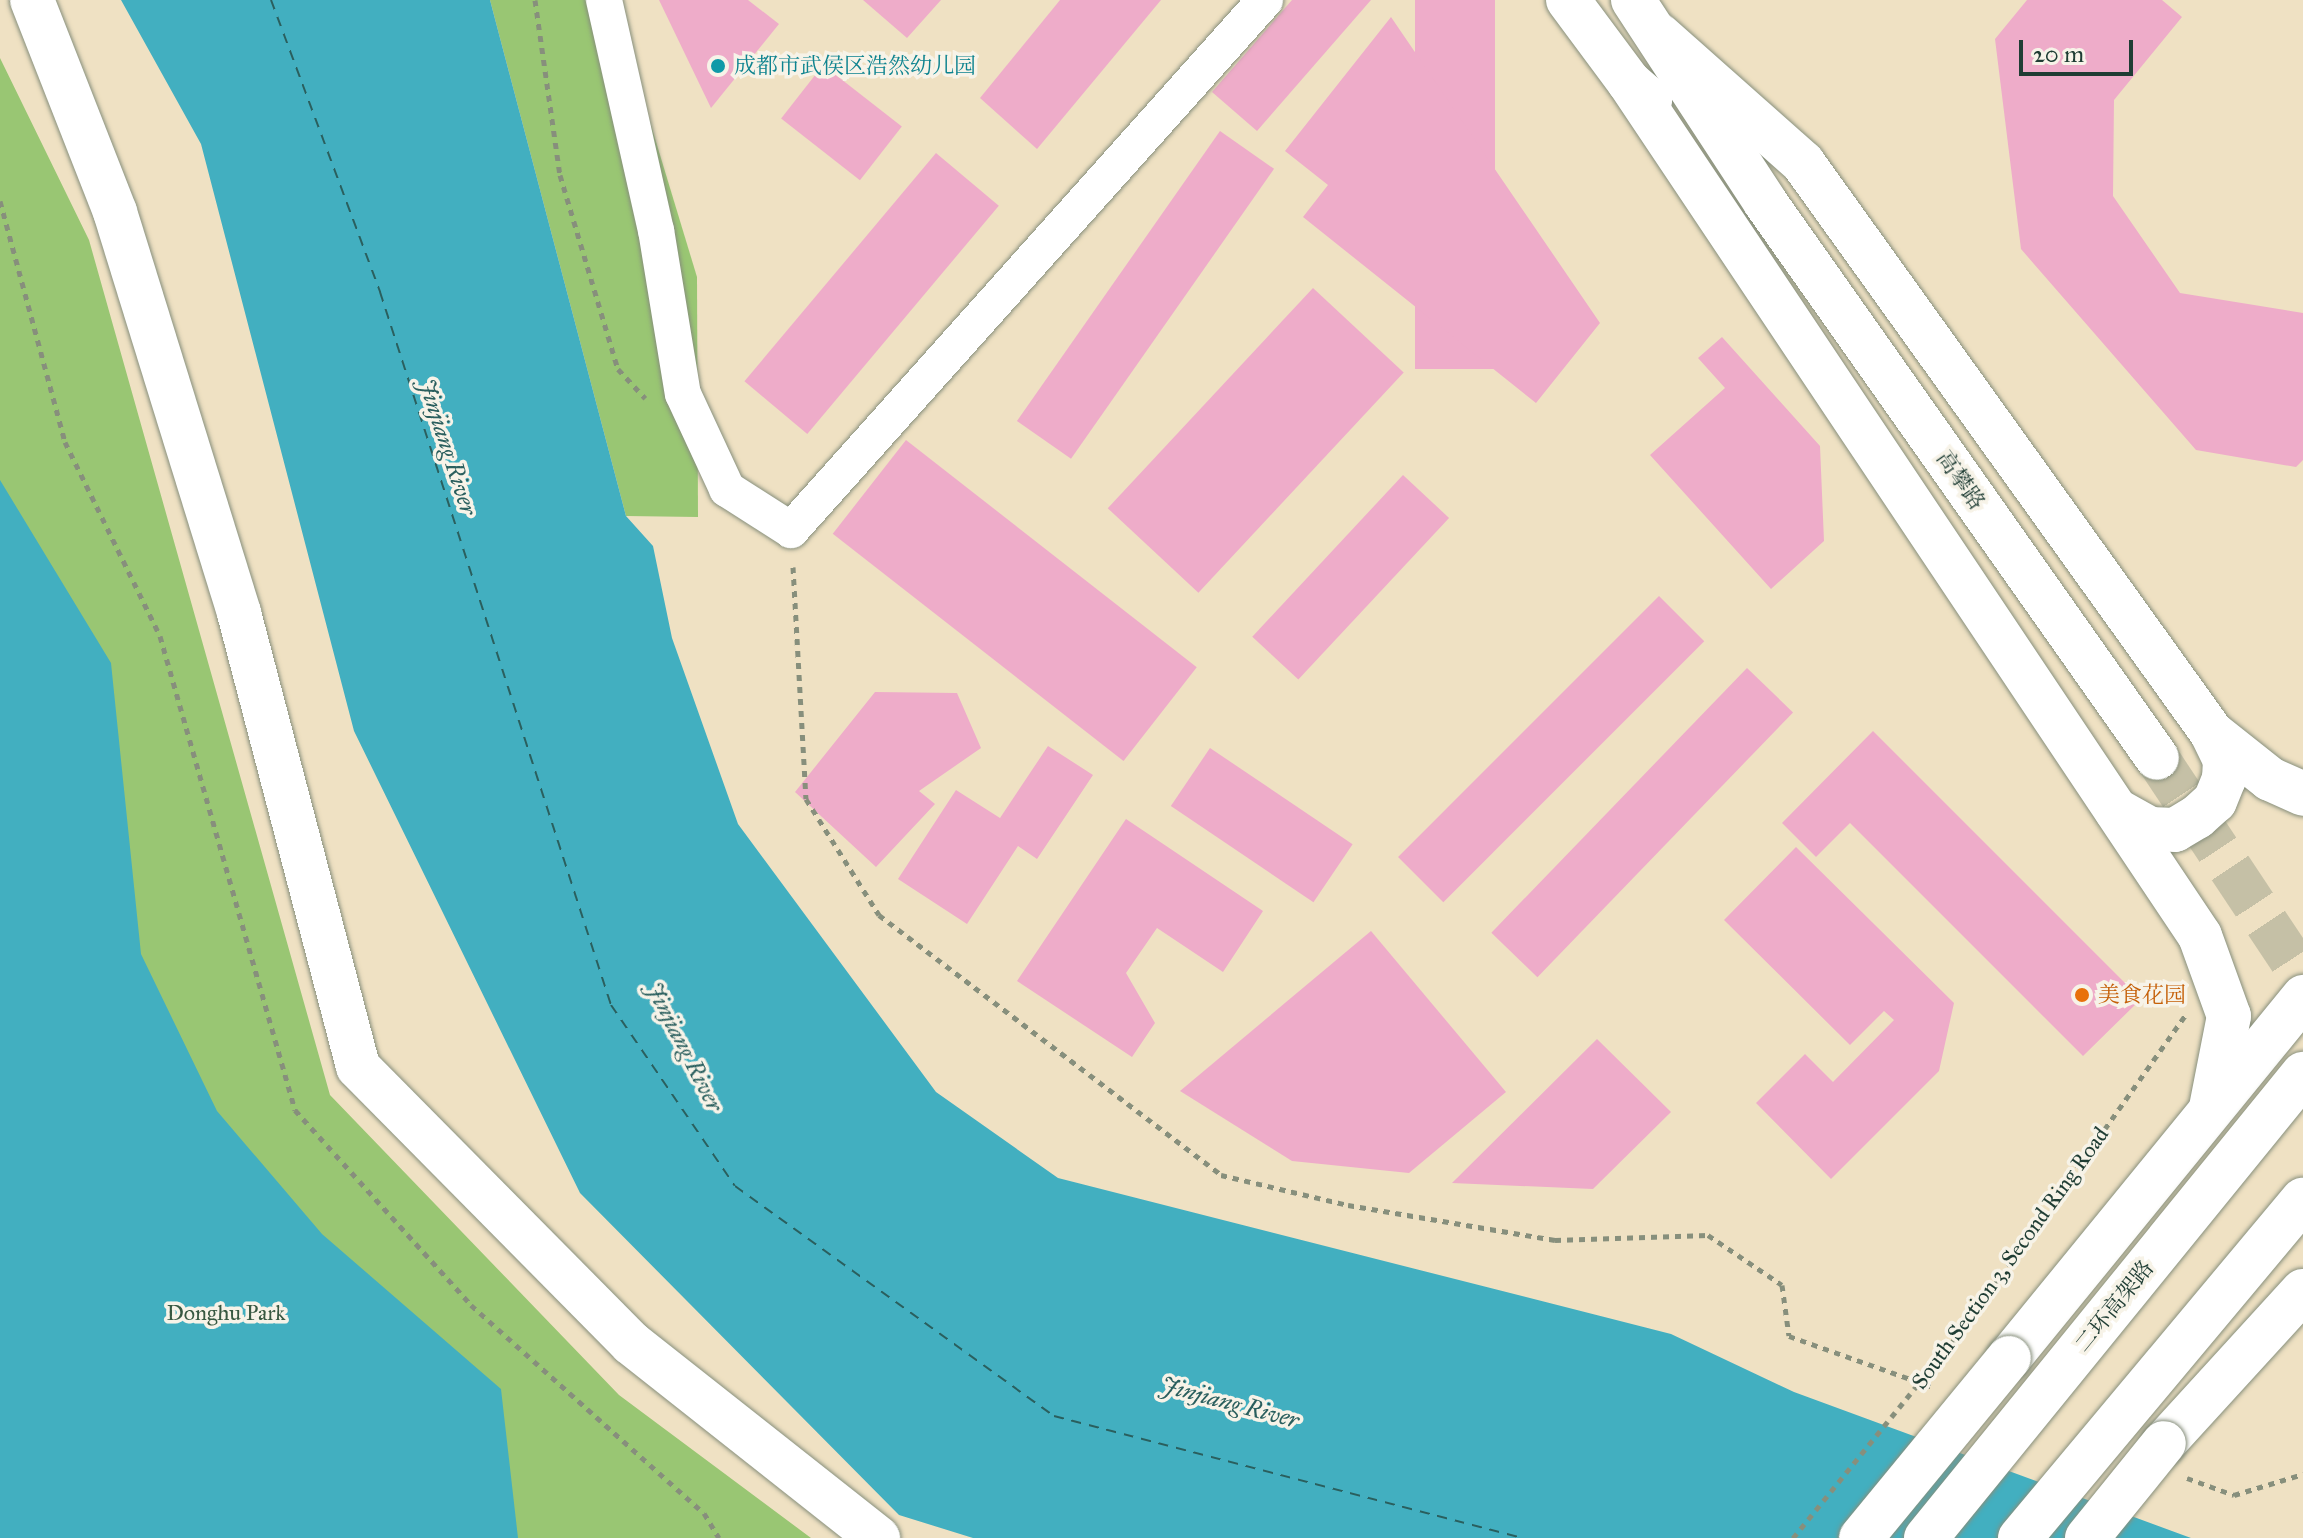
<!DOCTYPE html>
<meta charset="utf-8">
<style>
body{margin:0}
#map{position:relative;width:2303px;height:1538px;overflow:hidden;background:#efe1c3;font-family:"IM FELL Great Primer","Noto Serif SC",serif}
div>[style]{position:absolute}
.green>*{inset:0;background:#99c673}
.water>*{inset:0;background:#42afc0}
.ferry>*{height:2px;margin-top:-1px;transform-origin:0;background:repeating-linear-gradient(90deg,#2a5f5e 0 10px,transparent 0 18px)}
.building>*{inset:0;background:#eeacc9;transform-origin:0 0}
.secondary-tunnel>*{height:44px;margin-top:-22px;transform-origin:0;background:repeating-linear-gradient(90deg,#c5c0a6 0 44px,transparent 0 66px)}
.path>*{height:5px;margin-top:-2.5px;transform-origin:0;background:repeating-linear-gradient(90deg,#878f7c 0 6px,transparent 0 12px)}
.roads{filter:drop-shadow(0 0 2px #878f7c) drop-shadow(0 0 2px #878f7c)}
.street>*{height:36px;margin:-18px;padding:0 18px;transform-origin:18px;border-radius:18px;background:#fff}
.secondary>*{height:44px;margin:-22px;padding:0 22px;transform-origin:22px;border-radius:22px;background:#fff}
.path-bridge>*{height:5px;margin-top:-2.5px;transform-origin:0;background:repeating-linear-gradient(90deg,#878f7c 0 6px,transparent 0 12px)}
.bridges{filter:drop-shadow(0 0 2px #878f7c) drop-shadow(0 0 2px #878f7c)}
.secondary-bridge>*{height:44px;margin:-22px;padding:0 22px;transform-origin:22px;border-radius:22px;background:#fff}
.highway-bridge>*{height:44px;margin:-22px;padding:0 22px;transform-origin:22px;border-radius:22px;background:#fff}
.dots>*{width:22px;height:22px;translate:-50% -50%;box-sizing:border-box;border:4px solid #f7f3e8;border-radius:50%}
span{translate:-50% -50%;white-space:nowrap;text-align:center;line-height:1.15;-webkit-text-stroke:7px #f7f3e8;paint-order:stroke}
.culture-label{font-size:22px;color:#0d838f}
.left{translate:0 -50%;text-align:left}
.street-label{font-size:22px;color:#1f3d34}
.food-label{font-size:22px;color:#c56008}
.park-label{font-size:22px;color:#375841}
.water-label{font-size:24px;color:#2a5f5e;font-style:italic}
.scale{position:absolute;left:2019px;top:40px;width:114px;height:36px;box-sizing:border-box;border:4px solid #1f3d34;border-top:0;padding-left:10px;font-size:24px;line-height:28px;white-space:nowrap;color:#1f3d34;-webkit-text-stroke:6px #f7f3e8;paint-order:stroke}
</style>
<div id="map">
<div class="green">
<div style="clip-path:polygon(490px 0,613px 0,697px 277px,698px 517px,626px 516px)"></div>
<div style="clip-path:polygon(0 58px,89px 240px,330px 1095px,619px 1395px,811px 1538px,0 1538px)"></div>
</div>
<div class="water">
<div style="clip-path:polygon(121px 0,490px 0,626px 516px,653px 546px,672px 638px,738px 824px,936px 1092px,1058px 1178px,1671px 1334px,1794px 1392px,2191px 1538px,973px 1538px,899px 1515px,580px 1193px,354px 731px,201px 144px)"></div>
<div style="clip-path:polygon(0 480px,111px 663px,141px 954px,217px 1111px,322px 1234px,501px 1389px,518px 1538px,0 1538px)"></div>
</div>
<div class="ferry">
<div style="left:271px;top:0;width:312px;rotate:69.5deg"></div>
<div style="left:380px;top:292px;width:749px;rotate:72.05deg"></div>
<div style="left:611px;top:1005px;width:219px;rotate:55.6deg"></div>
<div style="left:735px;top:1186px;width:393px;rotate:35.8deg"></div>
<div style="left:1054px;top:1416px;width:486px;rotate:14.6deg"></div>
</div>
<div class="building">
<div style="clip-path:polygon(659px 0,748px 0,779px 24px,711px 108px)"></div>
<div style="clip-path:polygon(863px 0,941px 0,907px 38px)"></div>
<div style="clip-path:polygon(1060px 0,1161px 0,1037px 149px,980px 98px)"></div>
<div style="clip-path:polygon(1292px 0,1371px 0,1257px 131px,1212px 92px)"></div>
<div style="left:1415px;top:0;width:80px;height:369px"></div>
<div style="clip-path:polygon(2027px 0,2162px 0,2182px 17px,2114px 100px,2113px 196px,2180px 293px,2303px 313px,2303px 460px,2296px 467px,2196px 450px,2021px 249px,1995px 39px)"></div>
<div style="clip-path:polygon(1391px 17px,1600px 323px,1536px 403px,1303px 217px,1328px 185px,1285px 151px)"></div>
<div style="left:823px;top:65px;width:100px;height:68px;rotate:38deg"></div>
<div style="left:1220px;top:131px;width:66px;height:354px;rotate:35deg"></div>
<div style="left:936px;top:153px;width:82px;height:298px;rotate:40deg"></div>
<div style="left:1313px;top:288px;width:124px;height:301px;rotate:43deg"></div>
<div style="clip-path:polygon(1722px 337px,1820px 446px,1824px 541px,1771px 589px,1650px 455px,1725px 388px,1698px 358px)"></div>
<div style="left:906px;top:440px;width:369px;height:119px;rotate:38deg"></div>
<div style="left:1403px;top:475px;width:63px;height:221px;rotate:43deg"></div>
<div style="left:1659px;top:596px;width:64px;height:369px;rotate:45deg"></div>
<div style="left:1747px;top:668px;width:64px;height:368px;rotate:44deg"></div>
<div style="clip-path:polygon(875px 692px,957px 693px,981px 748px,919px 791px,935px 804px,876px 867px,795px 792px)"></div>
<div style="clip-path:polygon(1873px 731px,2141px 999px,2083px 1056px,1850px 823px,1816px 857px,1782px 823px)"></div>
<div style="clip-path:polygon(1048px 746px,1093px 775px,1037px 859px,1018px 846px,967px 924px,898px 879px,956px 790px,1000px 818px)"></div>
<div style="left:1210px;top:748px;width:172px;height:70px;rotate:34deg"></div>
<div style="clip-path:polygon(1126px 819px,1263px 911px,1223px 972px,1157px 928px,1126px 973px,1155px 1023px,1132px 1057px,1017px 981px)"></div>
<div style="clip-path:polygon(1796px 847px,1954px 1003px,1939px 1071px,1831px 1179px,1756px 1103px,1805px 1054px,1833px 1082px,1894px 1020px,1884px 1011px,1850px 1045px,1724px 920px)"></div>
<div style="clip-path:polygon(1371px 931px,1506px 1092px,1409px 1173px,1292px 1161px,1180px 1091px)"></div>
<div style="clip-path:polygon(1597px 1039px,1671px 1112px,1593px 1189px,1452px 1183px)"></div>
</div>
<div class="secondary-tunnel">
<div style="left:2157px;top:758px;width:264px;rotate:56.4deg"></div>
</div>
<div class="path">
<div style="left:535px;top:0;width:177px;rotate:81.9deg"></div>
<div style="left:560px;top:175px;width:202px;rotate:73.4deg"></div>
<div style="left:618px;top:369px;width:40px;rotate:47deg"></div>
<div style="left:0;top:201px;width:250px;rotate:74.9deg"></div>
<div style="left:65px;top:442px;width:216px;rotate:63.9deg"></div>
<div style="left:160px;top:636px;width:493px;rotate:74.1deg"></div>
<div style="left:295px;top:1110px;width:263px;rotate:47.9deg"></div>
<div style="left:471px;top:1305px;width:312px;rotate:41.8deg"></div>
<div style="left:704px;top:1513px;width:29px;rotate:59deg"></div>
<div style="left:793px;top:567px;width:232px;rotate:86.8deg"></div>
<div style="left:806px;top:799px;width:137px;rotate:57.8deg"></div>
<div style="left:879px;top:915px;width:430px;rotate:37.2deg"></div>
<div style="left:1221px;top:1175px;width:130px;rotate:13.3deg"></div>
<div style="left:1348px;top:1205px;width:210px;rotate:9.6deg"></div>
<div style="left:1555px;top:1240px;width:153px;rotate:-1.9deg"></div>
<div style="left:1708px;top:1235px;width:89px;rotate:34deg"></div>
<div style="left:1782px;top:1285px;width:51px;rotate:82.2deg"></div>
<div style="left:1789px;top:1336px;width:153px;rotate:19.5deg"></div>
<div style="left:1966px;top:1325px;width:381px;rotate:-54.7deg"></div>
<div style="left:2187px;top:1478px;width:50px;rotate:19.9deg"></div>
<div style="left:2234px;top:1495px;width:72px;rotate:-16.9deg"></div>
</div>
<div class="roads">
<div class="street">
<div style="left:604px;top:0;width:236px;rotate:77.3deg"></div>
<div style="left:656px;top:230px;width:166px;rotate:80.7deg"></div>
<div style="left:683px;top:394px;width:105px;rotate:65.1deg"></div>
<div style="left:727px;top:489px;width:76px;rotate:32.6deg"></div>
<div style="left:791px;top:530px;width:711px;rotate:-48.19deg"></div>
</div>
<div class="secondary">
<div style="left:32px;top:0;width:228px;rotate:68.6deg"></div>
<div style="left:115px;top:212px;width:420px;rotate:72.8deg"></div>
<div style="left:239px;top:613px;width:469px;rotate:75.3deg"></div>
<div style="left:358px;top:1067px;width:388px;rotate:45.3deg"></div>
<div style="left:631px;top:1343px;width:315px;rotate:38.3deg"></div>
<div style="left:1568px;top:0;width:102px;rotate:53.4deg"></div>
<div style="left:1629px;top:82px;width:28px;rotate:41deg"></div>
<div style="left:1633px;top:0;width:241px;rotate:56.8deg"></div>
<div style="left:1765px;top:202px;width:680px;rotate:54.81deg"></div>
<div style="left:1659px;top:35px;width:193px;rotate:41.6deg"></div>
<div style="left:1803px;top:163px;width:702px;rotate:54.34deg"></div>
<div style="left:2212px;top:733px;width:74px;rotate:38.4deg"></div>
<div style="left:2270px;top:779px;width:36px;rotate:24deg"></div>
<div style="left:1629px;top:82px;width:1027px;rotate:56.23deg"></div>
<div style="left:2200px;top:936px;width:85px;rotate:70.1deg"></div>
<div style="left:2229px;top:1016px;width:94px;rotate:101.1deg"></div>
<div style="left:2116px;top:810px;width:39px;rotate:29deg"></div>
<div style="left:2150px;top:829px;width:25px;rotate:2deg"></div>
<div style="left:2175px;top:830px;width:26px;rotate:-31deg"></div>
<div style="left:2197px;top:817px;width:24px;rotate:-42deg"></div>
<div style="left:2215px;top:801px;width:24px;rotate:-68deg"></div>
<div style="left:2224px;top:779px;width:19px;rotate:-87deg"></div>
<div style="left:2225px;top:760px;width:30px;rotate:-116deg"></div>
<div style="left:2009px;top:1358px;width:466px;rotate:-50.8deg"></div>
<div style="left:2164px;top:1443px;width:206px;rotate:-47.6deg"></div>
</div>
</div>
<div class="path-bridge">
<div style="left:1793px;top:1538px;width:274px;rotate:-50.9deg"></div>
</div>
<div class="bridges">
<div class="secondary-bridge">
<div style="left:1861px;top:1538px;width:233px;rotate:-50.6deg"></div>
<div style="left:2087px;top:1538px;width:122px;rotate:-51deg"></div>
</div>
<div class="highway-bridge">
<div style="left:1926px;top:1538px;width:598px;rotate:-50.91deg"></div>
<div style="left:2020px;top:1538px;width:441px;rotate:-50.1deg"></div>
</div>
</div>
<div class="dots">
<div style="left:718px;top:66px;background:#0f9aa8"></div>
<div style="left:2082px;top:995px;background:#e8710a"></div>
</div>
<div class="culture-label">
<span class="left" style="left:734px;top:66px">成都市武侯区浩然幼儿园</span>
</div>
<div class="street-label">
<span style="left:1961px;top:480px;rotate:55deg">高攀路</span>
<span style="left:2010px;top:1258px;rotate:-54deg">South Section 3, Second Ring Road</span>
<span style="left:2114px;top:1306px;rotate:-51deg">二环高架路</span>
</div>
<div class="food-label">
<span class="left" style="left:2098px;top:995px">美食花园</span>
</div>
<div class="park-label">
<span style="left:226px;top:1313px">Donghu Park</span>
</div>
<div class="water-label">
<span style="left:447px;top:447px;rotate:72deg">Jinjiang River</span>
<span style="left:684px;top:1047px;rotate:63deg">Jinjiang River</span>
<span style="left:1230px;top:1403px;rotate:15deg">Jinjiang River</span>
</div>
<div class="scale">20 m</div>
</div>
